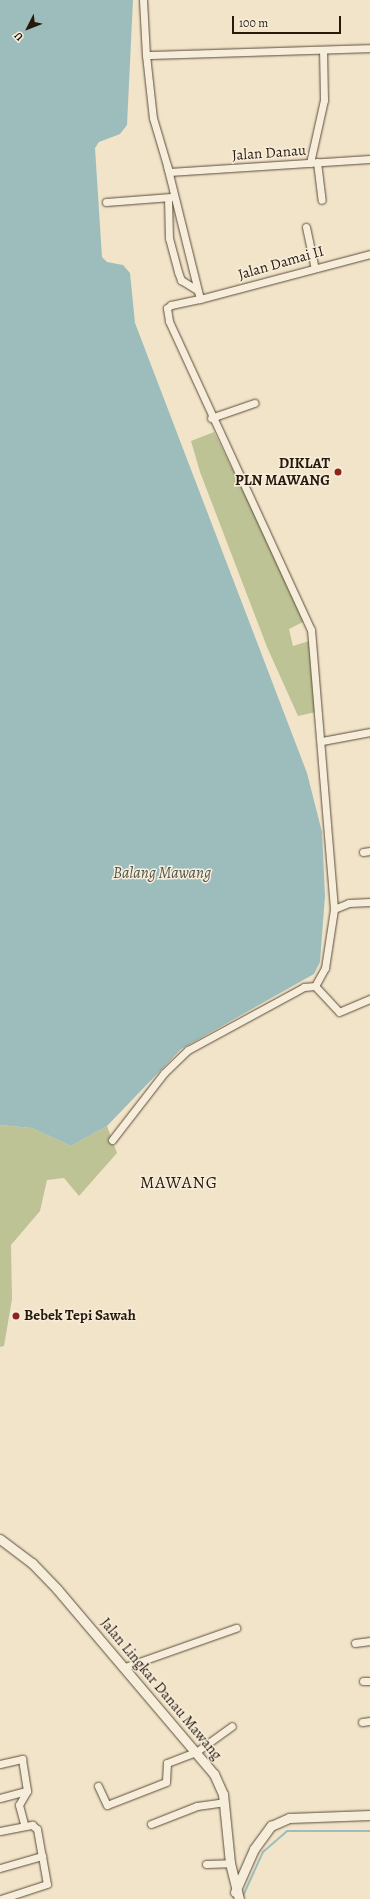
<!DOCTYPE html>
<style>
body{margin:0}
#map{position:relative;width:370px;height:1899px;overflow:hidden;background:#f2e4c8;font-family:Alegreya,serif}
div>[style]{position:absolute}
.green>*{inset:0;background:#bdc394}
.water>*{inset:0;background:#9dbdbd}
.stream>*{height:2px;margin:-1px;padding:0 1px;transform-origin:1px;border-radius:1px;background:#9dbdbd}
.roads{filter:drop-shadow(0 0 1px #5a4c3b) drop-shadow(0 0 1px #5a4c3b)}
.minor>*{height:7px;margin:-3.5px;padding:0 3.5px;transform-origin:3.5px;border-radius:3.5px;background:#f7eddb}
.tertiary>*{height:9px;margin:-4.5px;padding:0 4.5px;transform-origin:4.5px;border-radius:4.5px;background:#f7eddb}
.dots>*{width:11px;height:11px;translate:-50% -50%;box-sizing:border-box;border:2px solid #f7eddb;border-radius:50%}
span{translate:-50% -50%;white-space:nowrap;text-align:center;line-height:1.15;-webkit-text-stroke:3px #f7eddb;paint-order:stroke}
.street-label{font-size:15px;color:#271a0c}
.poi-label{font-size:15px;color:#271a0c;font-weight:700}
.right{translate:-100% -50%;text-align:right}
.left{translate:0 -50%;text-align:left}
.water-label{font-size:16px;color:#50534a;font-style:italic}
.quarter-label{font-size:17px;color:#271a0c;letter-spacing:1px}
.north{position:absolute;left:8px;top:8px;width:40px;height:40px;-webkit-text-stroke:3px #f7eddb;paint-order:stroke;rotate:228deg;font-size:11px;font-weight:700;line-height:16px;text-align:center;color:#271a0c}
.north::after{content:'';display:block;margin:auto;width:14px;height:18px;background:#271a0c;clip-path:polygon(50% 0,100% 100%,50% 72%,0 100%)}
.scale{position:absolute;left:232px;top:16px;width:109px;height:18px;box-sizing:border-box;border:2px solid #271a0c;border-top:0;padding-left:5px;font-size:12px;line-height:14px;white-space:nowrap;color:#271a0c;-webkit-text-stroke:3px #f7eddb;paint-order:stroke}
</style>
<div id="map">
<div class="green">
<div style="clip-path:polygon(214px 432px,307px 620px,289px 629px,293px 646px,309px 641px,316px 712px,298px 716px,267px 647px,200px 472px,191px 441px)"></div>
<div style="clip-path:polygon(0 1125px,32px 1128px,71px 1146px,107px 1126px,117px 1153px,79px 1196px,64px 1178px,47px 1180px,40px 1211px,11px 1245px,12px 1299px,4px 1346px,0 1347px)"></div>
</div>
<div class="water">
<div style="clip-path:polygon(0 0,133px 0,127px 125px,120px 134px,99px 142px,95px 148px,102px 257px,107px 262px,123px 265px,130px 273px,135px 323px,307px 773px,322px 832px,325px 896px,320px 962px,314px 974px,181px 1049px,107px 1126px,71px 1146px,32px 1128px,0 1125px)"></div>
</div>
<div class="stream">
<div style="left:242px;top:1898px;width:51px;rotate:-65.5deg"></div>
<div style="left:263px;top:1852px;width:32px;rotate:-41deg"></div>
<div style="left:287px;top:1831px;width:83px"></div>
</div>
<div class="roads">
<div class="minor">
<div style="left:143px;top:0;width:55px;rotate:86.9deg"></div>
<div style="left:370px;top:48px;width:224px;rotate:178.2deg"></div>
<div style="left:146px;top:55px;width:63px;rotate:83.7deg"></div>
<div style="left:153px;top:118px;width:56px;rotate:73.5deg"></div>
<div style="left:169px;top:172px;width:201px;rotate:-3.7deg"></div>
<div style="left:317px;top:162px;width:38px;rotate:83deg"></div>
<div style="left:310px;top:163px;width:65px;rotate:-77.5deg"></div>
<div style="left:324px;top:100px;width:50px;rotate:-91.1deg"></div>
<div style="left:168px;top:198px;width:40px;rotate:88.6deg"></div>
<div style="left:169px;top:238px;width:35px;rotate:75deg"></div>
<div style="left:178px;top:272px;width:9px;rotate:69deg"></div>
<div style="left:181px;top:280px;width:19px;rotate:32deg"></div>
<div style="left:106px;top:202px;width:65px;rotate:-4.4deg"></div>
<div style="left:306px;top:227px;width:40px;rotate:78deg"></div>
<div style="left:200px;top:299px;width:176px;rotate:-14.8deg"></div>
<div style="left:211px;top:418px;width:46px;rotate:-19.2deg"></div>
<div style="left:322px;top:741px;width:49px;rotate:-10.6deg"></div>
<div style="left:363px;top:852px;width:7px;rotate:-8deg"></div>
<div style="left:334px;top:909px;width:16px;rotate:-22deg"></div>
<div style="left:349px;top:903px;width:21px;rotate:-3deg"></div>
<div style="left:315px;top:986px;width:35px;rotate:47deg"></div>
<div style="left:339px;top:1012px;width:34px;rotate:-23deg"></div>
<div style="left:112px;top:1140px;width:85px;rotate:-52.2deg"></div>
<div style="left:164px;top:1073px;width:33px;rotate:-44deg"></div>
<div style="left:188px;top:1050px;width:132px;rotate:-28.5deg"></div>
<div style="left:304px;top:987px;width:11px;rotate:-5deg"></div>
<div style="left:315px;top:986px;width:21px;rotate:-61deg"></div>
<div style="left:325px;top:968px;width:60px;rotate:-81.3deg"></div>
<div style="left:334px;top:909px;width:280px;rotate:-94.7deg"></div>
<div style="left:311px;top:630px;width:340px;rotate:-114.7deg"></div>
<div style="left:169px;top:321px;width:13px;rotate:-99deg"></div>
<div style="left:167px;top:308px;width:5px;rotate:-37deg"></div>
<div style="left:171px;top:305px;width:30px;rotate:-12deg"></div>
<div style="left:200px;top:299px;width:137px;rotate:-103.9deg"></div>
<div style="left:355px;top:1643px;width:15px;rotate:-8deg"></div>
<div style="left:125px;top:1667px;width:118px;rotate:-19.4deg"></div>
<div style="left:363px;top:1681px;width:7px"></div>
<div style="left:362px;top:1722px;width:8px;rotate:-7deg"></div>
<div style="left:0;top:1764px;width:23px;rotate:-13deg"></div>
<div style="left:22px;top:1759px;width:32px;rotate:81deg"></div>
<div style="left:27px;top:1791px;width:16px;rotate:120deg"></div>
<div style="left:19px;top:1805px;width:20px;rotate:75deg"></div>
<div style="left:98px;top:1786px;width:21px;rotate:65deg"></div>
<div style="left:107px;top:1805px;width:63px;rotate:-21.3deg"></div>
<div style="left:166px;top:1782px;width:19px;rotate:-87deg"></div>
<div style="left:167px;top:1763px;width:31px;rotate:-21deg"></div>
<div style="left:196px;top:1752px;width:44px;rotate:-35.8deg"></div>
<div style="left:0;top:1798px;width:28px;rotate:-15deg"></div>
<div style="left:151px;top:1824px;width:49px;rotate:-21.4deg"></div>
<div style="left:197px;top:1806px;width:27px;rotate:-8deg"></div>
<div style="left:0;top:1831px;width:33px;rotate:-11deg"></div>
<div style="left:32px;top:1825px;width:6px;rotate:39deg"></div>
<div style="left:37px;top:1829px;width:27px;rotate:80deg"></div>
<div style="left:206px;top:1864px;width:24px;rotate:-2deg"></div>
<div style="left:0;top:1868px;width:44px;rotate:-15.9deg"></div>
<div style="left:42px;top:1856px;width:28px;rotate:80deg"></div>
<div style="left:47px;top:1884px;width:48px;rotate:161.9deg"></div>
</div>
<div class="tertiary">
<div style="left:0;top:1539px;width:40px;rotate:37deg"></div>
<div style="left:32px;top:1563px;width:36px;rotate:46deg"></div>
<div style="left:57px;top:1589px;width:243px;rotate:49.7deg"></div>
<div style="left:214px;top:1774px;width:22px;rotate:66deg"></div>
<div style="left:223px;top:1794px;width:69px;rotate:84.2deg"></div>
<div style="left:230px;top:1863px;width:37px;rotate:76deg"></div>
<div style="left:235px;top:1892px;width:47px;rotate:-66.2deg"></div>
<div style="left:254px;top:1849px;width:29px;rotate:-54deg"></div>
<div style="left:271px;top:1826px;width:20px;rotate:-24deg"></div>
<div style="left:289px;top:1818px;width:81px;rotate:-2.1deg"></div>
</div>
</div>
<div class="dots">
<div style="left:338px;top:472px;background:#8f2418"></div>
<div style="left:16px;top:1316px;background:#8f2418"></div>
</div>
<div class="street-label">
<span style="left:269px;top:153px;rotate:-4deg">Jalan Danau</span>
<span style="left:281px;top:263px;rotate:-16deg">Jalan Damai II</span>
<span style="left:161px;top:1689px;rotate:50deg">Jalan Lingkar Danau Mawang</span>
</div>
<div class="poi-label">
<span class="right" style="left:330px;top:472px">DIKLAT<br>PLN MAWANG</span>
<span class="left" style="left:24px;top:1316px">Bebek Tepi Sawah</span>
</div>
<div class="water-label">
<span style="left:162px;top:873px">Balang Mawang</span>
</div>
<div class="quarter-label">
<span style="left:179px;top:1183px">MAWANG</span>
</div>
<div class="north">U</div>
<div class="scale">100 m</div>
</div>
